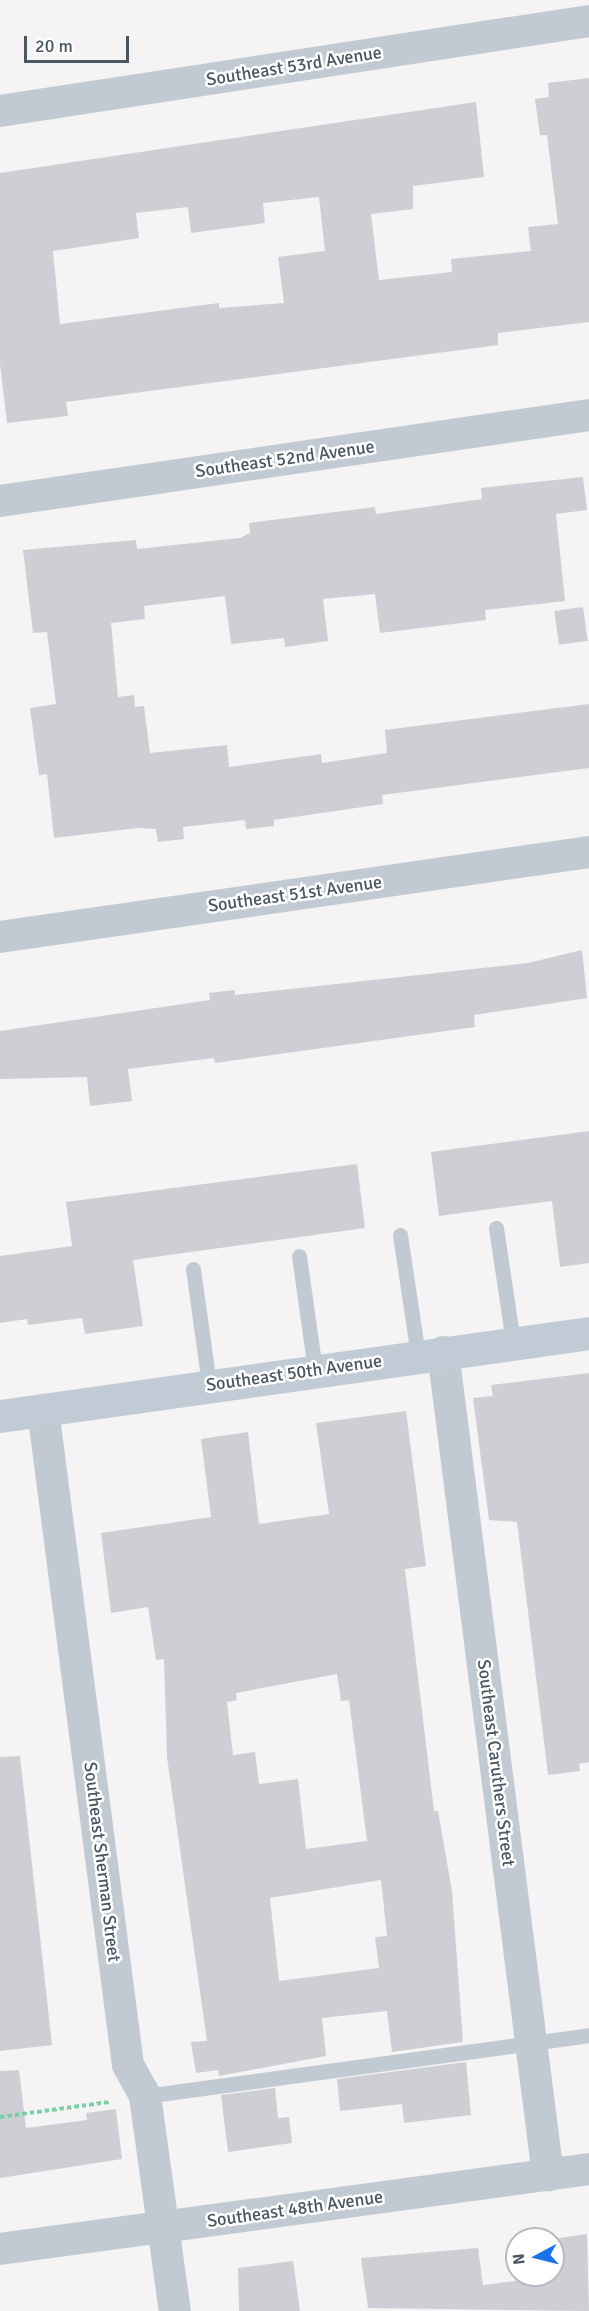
<!DOCTYPE html>
<style>
body{margin:0}
#map{position:relative;width:589px;height:2311px;overflow:hidden;background:#f5f3f3;font-family:Signika,sans-serif}
div>[style]{position:absolute}
.building>*{inset:0;background:#cdcfd5;transform-origin:0 0}
.path>*{height:4px;margin-top:-2px;transform-origin:0;background:repeating-linear-gradient(90deg,#7ad0a6 0 4.5px,transparent 0 7.5px)}
.lane>*{height:15px;margin:-7.5px;padding:0 7.5px;transform-origin:7.5px;border-radius:7.5px;background:#c1cad2}
.street>*{height:32px;margin:-16px;padding:0 16px;transform-origin:16px;border-radius:16px;background:#c1cad2}
.secondary>*{height:33px;margin:-16.5px;padding:0 16.5px;transform-origin:16.5px;border-radius:16.5px;background:#c1cbd6}
span{translate:-50% -50%;white-space:nowrap;text-align:center;line-height:1.15;-webkit-text-stroke:5px #fff;paint-order:stroke}
.street-label{font-size:18px;color:#4a5661}
.north{position:absolute;left:505px;top:2227px;width:60px;height:60px;box-sizing:border-box;background:#fff;border:2px solid #b7bbc0;border-radius:50%;rotate:263deg;font-size:16px;font-weight:700;line-height:24px;text-align:center;color:#4a5661}
.north::after{content:'';display:block;margin:auto;width:21px;height:27px;background:#1a73e8;clip-path:polygon(50% 0,100% 100%,50% 72%,0 100%)}
.scale{position:absolute;left:24px;top:36px;width:105px;height:27px;box-sizing:border-box;border:3px solid #4a5661;border-top:0;padding-left:8px;font-size:18px;line-height:21px;white-space:nowrap;color:#4a5661;-webkit-text-stroke:4px #fff;paint-order:stroke}
</style>
<div id="map">
<div class="building">
<div style="clip-path:polygon(evenodd,589px 78px,589px 322px,498px 333px,498px 345px,66px 402px,68px 416px,7px 423px,0 364px,0 173px,476px 102px,484px 177px,413px 186px,413px 209px,371px 214px,379px 280px,452px 272px,451px 259px,531px 251px,528px 227px,558px 224px,547px 135px,540px 135px,535px 99px,549px 97px,548px 83px,589px 78px,319px 197px,325px 251px,278px 257px,284px 303px,219px 308px,219px 303px,60px 324px,53px 251px,139px 238px,136px 213px,188px 207px,191px 233px,265px 223px,263px 203px,319px 197px)"></div>
<div style="clip-path:polygon(583px 477px,587px 510px,556px 514px,565px 601px,485px 610px,486px 620px,380px 633px,375px 594px,323px 599px,328px 641px,285px 647px,284px 638px,231px 644px,225px 596px,144px 606px,145px 619px,111px 623px,118px 697px,134px 695px,135px 707px,144px 706px,150px 753px,227px 745px,229px 767px,321px 754px,322px 763px,387px 753px,385px 730px,589px 704px,589px 768px,382px 795px,383px 804px,274px 820px,274px 826px,246px 829px,245px 820px,183px 827px,184px 839px,158px 842px,156px 829px,138px 828px,54px 838px,47px 774px,39px 775px,30px 708px,56px 704px,47px 632px,33px 633px,23px 550px,136px 540px,137px 549px,240px 538px,250px 533px,249px 523px,375px 507px,376px 514px,482px 499px,481px 488px)"></div>
<div style="left:583px;top:607px;width:34px;height:29px;rotate:82deg"></div>
<div style="clip-path:polygon(582px 950px,587px 998px,474px 1015px,475px 1027px,215px 1063px,214px 1058px,128px 1069px,132px 1101px,90px 1106px,87px 1077px,0 1079px,0 1031px,210px 1000px,209px 993px,235px 990px,235px 995px,528px 963px)"></div>
<div style="clip-path:polygon(589px 1131px,589px 1263px,560px 1267px,552px 1201px,439px 1216px,431px 1152px)"></div>
<div style="clip-path:polygon(357px 1164px,365px 1228px,133px 1260px,143px 1326px,85px 1334px,82px 1318px,28px 1325px,27px 1319px,0 1323px,0 1256px,72px 1246px,66px 1202px)"></div>
<div style="clip-path:polygon(589px 1373px,589px 1762px,579px 1764px,580px 1771px,548px 1775px,517px 1522px,489px 1520px,473px 1398px,493px 1396px,491px 1385px)"></div>
<div style="clip-path:polygon(evenodd,406px 1411px,426px 1566px,405px 1569px,434px 1811px,438px 1811px,452px 1891px,463px 2042px,392px 2052px,387px 2011px,322px 2018px,326px 2056px,219px 2076px,218px 2070px,196px 2073px,191px 2042px,207px 2041px,167px 1757px,164px 1659px,156px 1660px,148px 1607px,111px 1613px,101px 1533px,211px 1517px,201px 1439px,248px 1432px,259px 1524px,329px 1514px,316px 1423px,406px 1411px,337px 1674px,341px 1701px,349px 1700px,367px 1841px,306px 1849px,298px 1779px,259px 1784px,255px 1752px,233px 1755px,227px 1702px,237px 1700px,236px 1693px,337px 1674px,406px 1411px,381px 1880px,387px 1936px,375px 1937px,379px 1968px,279px 1981px,270px 1898px,381px 1880px)"></div>
<div style="clip-path:polygon(20px 1756px,52px 2045px,0 2051px,0 1757px)"></div>
<div style="clip-path:polygon(466px 2062px,471px 2115px,404px 2123px,402px 2104px,340px 2111px,337px 2079px)"></div>
<div style="clip-path:polygon(19px 2070px,26px 2128px,87px 2120px,86px 2113px,116px 2109px,122px 2159px,0 2178px,0 2071px)"></div>
<div style="clip-path:polygon(275px 2088px,278px 2118px,289px 2117px,292px 2143px,228px 2152px,221px 2095px)"></div>
<div style="clip-path:polygon(587px 2234px,589px 2311px,368px 2308px,361px 2258px,478px 2248px,483px 2285px,553px 2276px,553px 2239px)"></div>
<div style="clip-path:polygon(293px 2261px,300px 2311px,239px 2311px,238px 2268px)"></div>
</div>
<div class="path">
<div style="left:0;top:2117px;width:110px;rotate:-7.8deg"></div>
</div>
<div class="lane">
<div style="left:496px;top:1228px;width:115px;rotate:81.5deg"></div>
<div style="left:400px;top:1235px;width:121px;rotate:81.5deg"></div>
<div style="left:299px;top:1256px;width:115px;rotate:82deg"></div>
<div style="left:193px;top:1269px;width:117px;rotate:82.1deg"></div>
<div style="left:145px;top:2096px;width:448px;rotate:-7.8deg"></div>
</div>
<div class="street">
<div style="left:0;top:111px;width:596px;rotate:-8.69deg"></div>
<div style="left:0;top:501px;width:595px;rotate:-8.31deg"></div>
<div style="left:0;top:937px;width:595px;rotate:-8.21deg"></div>
<div style="left:443px;top:1352px;width:830px;rotate:82.73deg"></div>
<div style="left:43px;top:1410px;width:660px;rotate:82.61deg"></div>
<div style="left:128px;top:2065px;width:35px;rotate:61deg"></div>
<div style="left:145px;top:2096px;width:217px;rotate:82.1deg"></div>
<div style="left:0;top:2249px;width:594px;rotate:-7.73deg"></div>
</div>
<div class="secondary">
<div style="left:0;top:1416px;width:595px;rotate:-8.02deg"></div>
</div>
<div class="street-label">
<span style="left:294px;top:66px;rotate:-9deg">Southeast 53rd Avenue</span>
<span style="left:285px;top:459px;rotate:-8deg">Southeast 52nd Avenue</span>
<span style="left:295px;top:894px;rotate:-8deg">Southeast 51st Avenue</span>
<span style="left:294px;top:1373px;rotate:-8deg">Southeast 50th Avenue</span>
<span style="left:496px;top:1763px;rotate:83deg">Southeast Caruthers Street</span>
<span style="left:102px;top:1862px;rotate:83deg">Southeast Sherman Street</span>
<span style="left:295px;top:2209px;rotate:-8deg">Southeast 48th Avenue</span>
</div>
<div class="north">N</div>
<div class="scale">20 m</div>
</div>
